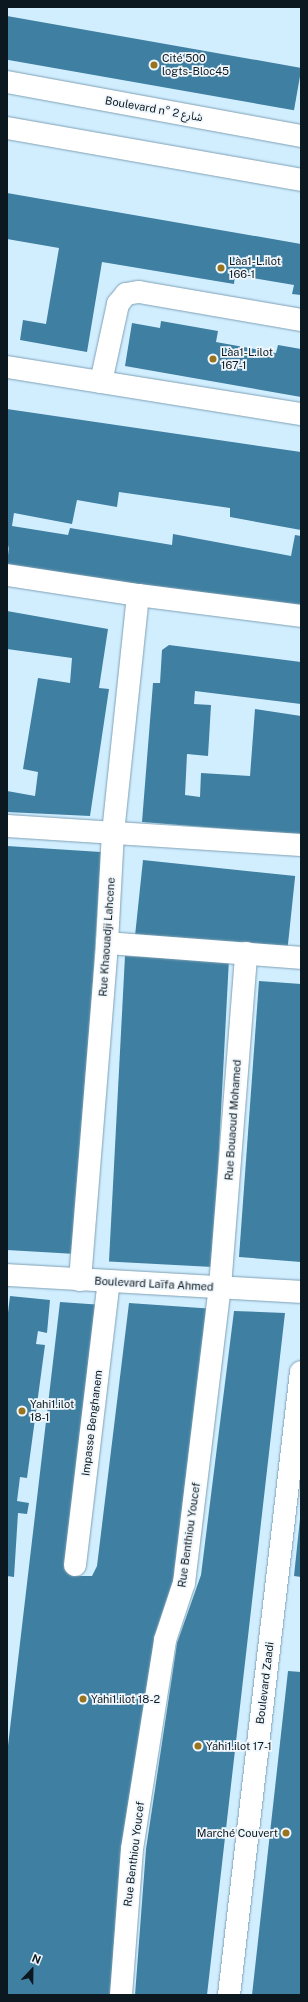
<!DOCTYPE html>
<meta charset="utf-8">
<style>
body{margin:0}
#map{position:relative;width:308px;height:2002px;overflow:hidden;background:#d1eeff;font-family:"Public Sans","Noto Sans Arabic",sans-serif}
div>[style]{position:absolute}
.building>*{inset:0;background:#3f7fa1;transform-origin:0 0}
.roads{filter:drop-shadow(0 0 1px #7fa1b4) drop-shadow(0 0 1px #7fa1b4)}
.street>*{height:22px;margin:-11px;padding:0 11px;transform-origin:11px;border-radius:11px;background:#fff}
.secondary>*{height:22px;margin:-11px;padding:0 11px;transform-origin:11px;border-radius:11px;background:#fff}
.dots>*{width:11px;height:11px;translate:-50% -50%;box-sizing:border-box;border:2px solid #f0f7fc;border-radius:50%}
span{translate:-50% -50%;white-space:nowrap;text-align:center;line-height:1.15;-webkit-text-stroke:3.5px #f0f7fc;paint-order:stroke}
.poi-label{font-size:11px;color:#0b181f}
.left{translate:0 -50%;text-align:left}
.right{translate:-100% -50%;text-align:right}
.street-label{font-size:11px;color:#0b181f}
.frame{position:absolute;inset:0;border:8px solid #0b181f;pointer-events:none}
.north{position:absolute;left:12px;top:1950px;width:40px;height:40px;-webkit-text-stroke:3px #f0f7fc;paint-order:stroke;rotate:22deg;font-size:11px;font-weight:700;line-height:16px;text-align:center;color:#0b181f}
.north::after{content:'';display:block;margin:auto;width:14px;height:18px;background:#0b181f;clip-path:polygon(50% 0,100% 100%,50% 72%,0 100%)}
</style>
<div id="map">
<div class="building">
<div style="left:7px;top:16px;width:299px;height:43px;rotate:10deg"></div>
<div style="clip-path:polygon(7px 193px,301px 244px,301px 295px,292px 294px,294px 285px,235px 275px,234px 284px,102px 262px,87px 352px,20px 340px,23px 320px,46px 324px,59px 248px,7px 239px)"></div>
<div style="clip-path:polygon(161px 321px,218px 331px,216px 342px,276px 353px,278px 345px,301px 349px,301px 397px,125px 366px,132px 323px,160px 328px)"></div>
<div style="clip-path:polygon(7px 409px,301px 452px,301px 530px,230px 517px,230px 508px,119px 492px,117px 507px,77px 500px,72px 524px,14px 513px,12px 526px,68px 535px,70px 528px,172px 545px,173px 534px,291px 556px,295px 535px,301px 536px,301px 607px,7px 566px,9px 545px,7px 552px)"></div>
<div style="clip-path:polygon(7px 611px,108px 629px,99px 688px,109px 689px,90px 816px,7px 812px,7px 791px,35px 796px,38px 772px,23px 769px,38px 678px,70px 683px,72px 658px,7px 649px)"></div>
<div style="clip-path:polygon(169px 645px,301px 662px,301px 704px,195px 691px,194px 704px,211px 705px,208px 756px,187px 754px,185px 795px,200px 797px,201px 773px,250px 776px,255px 709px,301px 716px,301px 835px,142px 822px,153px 683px,160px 683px,162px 650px)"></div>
<div style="clip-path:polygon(7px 846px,101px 852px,76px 1254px,7px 1250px)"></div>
<div style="left:143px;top:860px;width:153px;height:80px;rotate:6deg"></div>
<div style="left:125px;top:956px;width:104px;height:306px;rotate:3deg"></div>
<div style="clip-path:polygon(259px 981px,301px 984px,301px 1262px,239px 1257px)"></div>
<div style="clip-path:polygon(10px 1296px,50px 1300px,47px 1333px,38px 1331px,36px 1344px,45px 1345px,27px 1478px,20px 1477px,17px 1501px,29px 1503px,27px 1514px,18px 1513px,14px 1577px,7px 1576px,7px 1321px)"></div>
<div style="clip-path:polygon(60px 1302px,103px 1305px,75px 1567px,78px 1576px,92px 1576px,97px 1566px,129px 1303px,215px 1309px,117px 1995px,7px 1995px,7px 1754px)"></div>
<div style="clip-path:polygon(234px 1311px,285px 1313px,207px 1995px,135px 1995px,146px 1849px,177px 1643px,201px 1575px)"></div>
<div style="clip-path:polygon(300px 1519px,301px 1519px,301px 1577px,294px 1576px)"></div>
<div style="clip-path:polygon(288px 1671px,301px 1672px,301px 1995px,252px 1995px)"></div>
</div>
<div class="roads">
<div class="street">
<div style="left:7px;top:367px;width:298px;rotate:9.1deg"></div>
<div style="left:101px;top:382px;width:80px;rotate:-77.7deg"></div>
<div style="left:118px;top:304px;width:13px;rotate:-51deg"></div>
<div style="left:126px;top:294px;width:13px;rotate:-9deg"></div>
<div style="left:139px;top:292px;width:164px;rotate:9.8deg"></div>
<div style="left:7px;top:575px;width:133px;rotate:8.7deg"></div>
<div style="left:138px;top:595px;width:164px;rotate:7.3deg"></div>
<div style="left:7px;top:826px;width:295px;rotate:3.7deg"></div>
<div style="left:107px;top:943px;width:195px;rotate:4.4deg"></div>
<div style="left:80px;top:1280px;width:338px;rotate:-85.4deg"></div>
<div style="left:107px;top:943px;width:110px;rotate:-86.9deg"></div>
<div style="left:113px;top:833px;width:239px;rotate:-84deg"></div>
<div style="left:75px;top:1565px;width:286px;rotate:-83.2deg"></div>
<div style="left:121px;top:1995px;width:146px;rotate:-85.7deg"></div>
<div style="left:132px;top:1849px;width:212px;rotate:-81deg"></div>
<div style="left:165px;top:1640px;width:60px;rotate:-71.6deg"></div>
<div style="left:184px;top:1583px;width:298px;rotate:-83.1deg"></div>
<div style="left:220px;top:1287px;width:335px;rotate:-85.5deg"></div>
</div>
<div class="secondary">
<div style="left:7px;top:82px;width:299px;rotate:10.4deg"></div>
<div style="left:7px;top:128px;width:299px;rotate:10deg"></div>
<div style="left:7px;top:1275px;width:294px;rotate:3.3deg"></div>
<div style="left:229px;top:1995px;width:627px;rotate:-83.41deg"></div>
</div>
</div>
<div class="dots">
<div style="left:154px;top:65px;background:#99741f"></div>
<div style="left:221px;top:268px;background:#99741f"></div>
<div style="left:213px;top:359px;background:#99741f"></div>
<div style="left:22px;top:1411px;background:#99741f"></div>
<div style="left:83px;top:1699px;background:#99741f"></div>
<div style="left:198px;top:1746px;background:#99741f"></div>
<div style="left:286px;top:1833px;background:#99741f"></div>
</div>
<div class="poi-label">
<span class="left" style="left:162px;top:65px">Cité 500<br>logts-Bloc45</span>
<span class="left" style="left:229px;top:268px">Làa1-L.ilot<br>166-1</span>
<span class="left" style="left:221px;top:359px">Làa1-L.ilot<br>167-1</span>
<span class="left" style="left:30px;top:1411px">Yahi1.ilot<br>18-1</span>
<span class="left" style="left:91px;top:1699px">Yahi1.ilot 18-2</span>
<span class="left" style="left:206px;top:1746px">Yahi1.ilot 17-1</span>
<span class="right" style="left:278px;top:1833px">Marché Couvert</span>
</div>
<div class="street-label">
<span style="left:154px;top:109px;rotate:10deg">Boulevard n° شارع 2</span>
<span style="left:107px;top:937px;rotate:-86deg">Rue Khaouadji Lahcene</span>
<span style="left:233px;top:1120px;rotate:-86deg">Rue Bouaoud Mohamed</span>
<span style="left:154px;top:1284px;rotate:3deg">Boulevard Laïfa Ahmed</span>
<span style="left:92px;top:1423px;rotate:-83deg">Impasse Benghanem</span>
<span style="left:189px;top:1535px;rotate:-82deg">Rue Benthiou Youcef</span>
<span style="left:265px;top:1683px;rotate:-83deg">Boulevard Zaadi</span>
<span style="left:134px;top:1854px;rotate:-83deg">Rue Benthiou Youcef</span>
</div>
<div class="frame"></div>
<div class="north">N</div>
</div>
